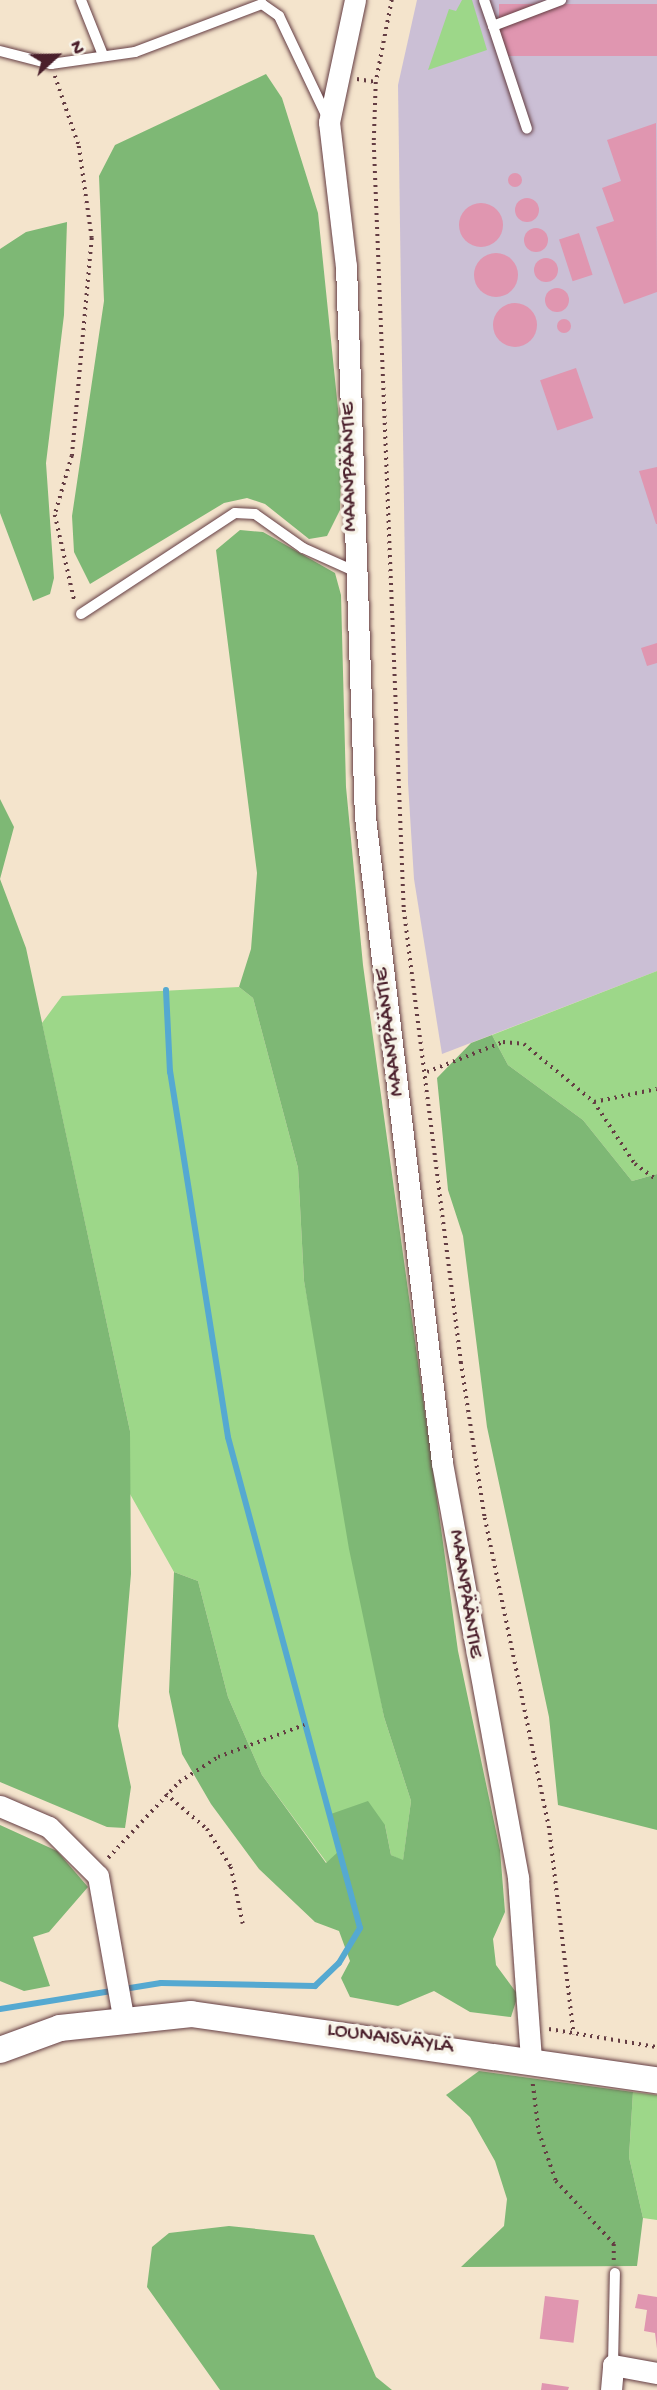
<!DOCTYPE html>
<meta charset="utf-8">
<style>
body{margin:0}
#map{position:relative;width:657px;height:2390px;overflow:hidden;background:#f4e4cc;font-family:"Gochi Hand",sans-serif}
div>[style]{position:absolute}
.industrial>*{inset:0;background:#cbbfd5}
.green>*{inset:0;background:#9dd789}
.forest>*{inset:0;background:#7eb875}
.stream>*{height:6px;margin:-3px;padding:0 3px;transform-origin:3px;border-radius:3px;background:#55a9d1}
.building>*{inset:0;background:#e096b0;transform-origin:0 0}
.round{border-radius:50%}
.path>*{height:3.5px;margin-top:-1.75px;transform-origin:0;background:repeating-linear-gradient(90deg,#643d43 0 2px,transparent 0 7px)}
.roads{filter:drop-shadow(0 0 2px #643d43) drop-shadow(0 0 2px #643d43)}
.service>*{height:10px;margin:-5px;padding:0 5px;transform-origin:5px;border-radius:5px;background:#fff}
.minor>*{height:21px;margin:-10.5px;padding:0 10.5px;transform-origin:10.5px;border-radius:10.5px;background:#fff}
.tertiary>*{height:26px;margin:-13px;padding:0 13px;transform-origin:13px;border-radius:13px;background:#fff}
span{translate:-50% -50%;white-space:nowrap;text-align:center;line-height:1.15;-webkit-text-stroke:7px #f7f3e8;paint-order:stroke}
.street-label{font-size:21px;color:#4a1f2b}
.north{position:absolute;left:21px;top:21px;width:70px;height:70px;-webkit-text-stroke:5px #f7f3e8;paint-order:stroke;rotate:68deg;font-size:19px;font-weight:700;line-height:28px;text-align:center;color:#4a1f2b}
.north::after{content:'';display:block;margin:auto;width:24px;height:32px;background:#4a1f2b;clip-path:polygon(50% 0,100% 100%,50% 72%,0 100%)}
</style>
<div id="map">
<div class="industrial">
<div style="clip-path:polygon(417px 0,657px 0,657px 971px,442px 1054px,414px 879px,408px 783px,398px 85px)"></div>
</div>
<div class="green">
<div style="clip-path:polygon(462px 0,472px 0,487px 50px,428px 70px,449px 9px,456px 11px)"></div>
<div style="clip-path:polygon(657px 971px,657px 1174px,632px 1181px,583px 1120px,508px 1065px,492px 1035px)"></div>
<div style="clip-path:polygon(239px 987px,253px 998px,298px 1168px,304px 1281px,384px 1717px,411px 1801px,403px 1861px,391px 1855px,385px 1825px,327px 1863px,262px 1775px,228px 1697px,198px 1581px,174px 1572px,130px 1494px,130px 1431px,42px 1023px,62px 996px)"></div>
<div style="clip-path:polygon(633px 2092px,657px 2095px,657px 2220px,643px 2218px,629px 2157px)"></div>
</div>
<div class="forest">
<div style="clip-path:polygon(266px 74px,282px 98px,318px 213px,342px 448px,340px 510px,327px 536px,309px 539px,265px 504px,247px 498px,224px 503px,90px 584px,74px 552px,72px 516px,104px 301px,99px 176px,115px 145px)"></div>
<div style="clip-path:polygon(67px 222px,64px 315px,46px 463px,54px 578px,50px 594px,33px 601px,0 513px,0 249px,26px 232px)"></div>
<div style="clip-path:polygon(240px 530px,263px 532px,335px 573px,341px 595px,346px 787px,363px 965px,458px 1651px,500px 1850px,505px 1912px,493px 1939px,496px 1965px,518px 1995px,511px 2017px,470px 2012px,434px 1991px,398px 2006px,350px 1997px,341px 1978px,350px 1961px,339px 1931px,315px 1922px,259px 1869px,211px 1804px,182px 1754px,169px 1692px,174px 1572px,198px 1581px,228px 1697px,262px 1775px,326px 1863px,339px 1851px,328px 1815px,368px 1801px,385px 1825px,391px 1855px,403px 1860px,411px 1801px,384px 1717px,349px 1549px,304px 1281px,298px 1168px,253px 998px,239px 987px,251px 949px,257px 873px,216px 550px)"></div>
<div style="clip-path:polygon(0 799px,14px 827px,0 879px,26px 948px,130px 1431px,131px 1574px,118px 1726px,131px 1787px,125px 1828px,107px 1827px,0 1782px)"></div>
<div style="clip-path:polygon(492px 1035px,508px 1065px,583px 1120px,632px 1181px,657px 1174px,657px 1830px,558px 1805px,549px 1717px,487px 1427px,463px 1236px,448px 1190px,437px 1078px,471px 1043px)"></div>
<div style="clip-path:polygon(0 1825px,57px 1851px,88px 1887px,49px 1932px,33px 1937px,50px 1986px,24px 1991px,0 1981px)"></div>
<div style="clip-path:polygon(479px 2071px,633px 2092px,629px 2157px,643px 2218px,637px 2266px,461px 2267px,504px 2226px,507px 2199px,495px 2161px,470px 2117px,446px 2095px)"></div>
<div style="clip-path:polygon(229px 2226px,314px 2235px,376px 2377px,392px 2390px,220px 2390px,147px 2287px,152px 2247px,169px 2233px)"></div>
</div>
<div class="stream">
<div style="left:0;top:2009px;width:163px;rotate:-9.2deg"></div>
<div style="left:161px;top:1983px;width:154px;rotate:1.1deg"></div>
<div style="left:315px;top:1986px;width:33px;rotate:-44deg"></div>
<div style="left:339px;top:1963px;width:41px;rotate:-59deg"></div>
<div style="left:360px;top:1928px;width:508px;rotate:-105.05deg"></div>
<div style="left:228px;top:1437px;width:370px;rotate:-99deg"></div>
<div style="left:170px;top:1072px;width:82px;rotate:-92.8deg"></div>
</div>
<div class="building">
<div style="left:657px;top:4px;width:52px;height:158px;rotate:90deg"></div>
<div style="clip-path:polygon(656px 123px,657px 292px,624px 304px,596px 227px,614px 221px,602px 188px,621px 181px,607px 140px)"></div>
<div class="round" style="left:508px;top:173px;width:14px;height:14px"></div>
<div class="round" style="left:515px;top:198px;width:24px;height:24px"></div>
<div class="round" style="left:459px;top:203px;width:44px;height:44px"></div>
<div class="round" style="left:524px;top:228px;width:24px;height:24px"></div>
<div style="left:579px;top:233px;width:44px;height:21px;rotate:72deg"></div>
<div class="round" style="left:474px;top:253px;width:44px;height:44px"></div>
<div class="round" style="left:534px;top:258px;width:24px;height:24px"></div>
<div class="round" style="left:545px;top:288px;width:24px;height:24px"></div>
<div class="round" style="left:493px;top:303px;width:44px;height:44px"></div>
<div class="round" style="left:557px;top:319px;width:14px;height:14px"></div>
<div style="left:576px;top:368px;width:53px;height:38px;rotate:71deg"></div>
<div style="clip-path:polygon(657px 467px,657px 524px,656px 524px,639px 471px)"></div>
<div style="clip-path:polygon(657px 643px,657px 663px,647px 666px,641px 648px)"></div>
<div style="clip-path:polygon(638px 2294px,657px 2297px,657px 2349px,655px 2333px,644px 2331px,647px 2310px,635px 2308px)"></div>
<div style="left:545px;top:2296px;width:34px;height:43px;rotate:7deg"></div>
<div style="clip-path:polygon(542px 2383px,569px 2387px,568px 2390px,541px 2390px)"></div>
</div>
<div class="path">
<div style="left:392px;top:0;width:84px;rotate:101deg"></div>
<div style="left:376px;top:82px;width:61px;rotate:91.9deg"></div>
<div style="left:374px;top:143px;width:768px;rotate:87.76deg"></div>
<div style="left:404px;top:910px;width:456px;rotate:82.8deg"></div>
<div style="left:461px;top:1362px;width:158px;rotate:81.3deg"></div>
<div style="left:485px;top:1518px;width:315px;rotate:78.3deg"></div>
<div style="left:549px;top:1826px;width:210px;rotate:83.2deg"></div>
<div style="left:55px;top:76px;width:74px;rotate:71.1deg"></div>
<div style="left:79px;top:146px;width:93px;rotate:82deg"></div>
<div style="left:92px;top:238px;width:219px;rotate:95.2deg"></div>
<div style="left:72px;top:456px;width:61px;rotate:106.1deg"></div>
<div style="left:55px;top:515px;width:90px;rotate:77.2deg"></div>
<div style="left:357px;top:79px;width:19px;rotate:9deg"></div>
<div style="left:427px;top:1072px;width:82px;rotate:-21.5deg"></div>
<div style="left:503px;top:1042px;width:21px;rotate:5deg"></div>
<div style="left:524px;top:1044px;width:91px;rotate:39.6deg"></div>
<div style="left:594px;top:1102px;width:64px;rotate:-11.7deg"></div>
<div style="left:594px;top:1102px;width:74px;rotate:56.5deg"></div>
<div style="left:635px;top:1164px;width:27px;rotate:36deg"></div>
<div style="left:166px;top:1794px;width:54px;rotate:40.5deg"></div>
<div style="left:207px;top:1829px;width:45px;rotate:57.7deg"></div>
<div style="left:231px;top:1867px;width:58px;rotate:78.1deg"></div>
<div style="left:108px;top:1858px;width:104px;rotate:-46.9deg"></div>
<div style="left:179px;top:1782px;width:46px;rotate:-32.7deg"></div>
<div style="left:218px;top:1757px;width:92px;rotate:-20.4deg"></div>
<div style="left:549px;top:2029px;width:109px;rotate:9.5deg"></div>
<div style="left:533px;top:2084px;width:48px;rotate:82.9deg"></div>
<div style="left:539px;top:2132px;width:52px;rotate:70.9deg"></div>
<div style="left:556px;top:2181px;width:86px;rotate:47.4deg"></div>
<div style="left:614px;top:2244px;width:17px;rotate:90deg"></div>
</div>
<div class="roads">
<div class="service">
<div style="left:81px;top:0;width:59px;rotate:68.2deg"></div>
<div style="left:484px;top:0;width:28px;rotate:71deg"></div>
<div style="left:493px;top:26px;width:73px;rotate:-20.9deg"></div>
<div style="left:493px;top:26px;width:108px;rotate:71.7deg"></div>
<div style="left:0;top:51px;width:53px;rotate:14.3deg"></div>
<div style="left:51px;top:64px;width:85px;rotate:-8.1deg"></div>
<div style="left:135px;top:52px;width:136px;rotate:-20.7deg"></div>
<div style="left:262px;top:4px;width:21px;rotate:35deg"></div>
<div style="left:279px;top:16px;width:114px;rotate:64.6deg"></div>
<div style="left:81px;top:614px;width:184px;rotate:-33.3deg"></div>
<div style="left:235px;top:513px;width:20px;rotate:3deg"></div>
<div style="left:255px;top:514px;width:59px;rotate:35.3deg"></div>
<div style="left:303px;top:548px;width:54px;rotate:24.2deg"></div>
<div style="left:613px;top:2365px;width:92px;rotate:-88.8deg"></div>
</div>
<div class="minor">
<div style="left:355px;top:0;width:125px;rotate:102deg"></div>
<div style="left:329px;top:122px;width:145px;rotate:83.3deg"></div>
<div style="left:346px;top:266px;width:551px;rotate:88.03deg"></div>
<div style="left:365px;top:817px;width:651px;rotate:83.2deg"></div>
<div style="left:442px;top:1463px;width:422px;rotate:79.6deg"></div>
<div style="left:518px;top:1878px;width:181px;rotate:85.9deg"></div>
<div style="left:0;top:1806px;width:53px;rotate:23.2deg"></div>
<div style="left:49px;top:1827px;width:69px;rotate:45deg"></div>
<div style="left:98px;top:1876px;width:142px;rotate:79.9deg"></div>
<div style="left:611px;top:2390px;width:25px;rotate:-85deg"></div>
<div style="left:613px;top:2365px;width:45px;rotate:10.3deg"></div>
</div>
<div class="tertiary">
<div style="left:0;top:2050px;width:64px;rotate:-20.1deg"></div>
<div style="left:60px;top:2028px;width:132px;rotate:-6.1deg"></div>
<div style="left:191px;top:2014px;width:471px;rotate:8.1deg"></div>
</div>
</div>
<div class="street-label">
<span style="left:351px;top:467px;rotate:-91deg">MAANPÄÄNTIE</span>
<span style="left:391px;top:1032px;rotate:-97deg">MAANPÄÄNTIE</span>
<span style="left:464px;top:1594px;rotate:81deg">MAANPÄÄNTIE</span>
<span style="left:390px;top:2040px;rotate:8deg">LOUNAISVÄYLÄ</span>
</div>
<div class="north">N</div>
</div>
